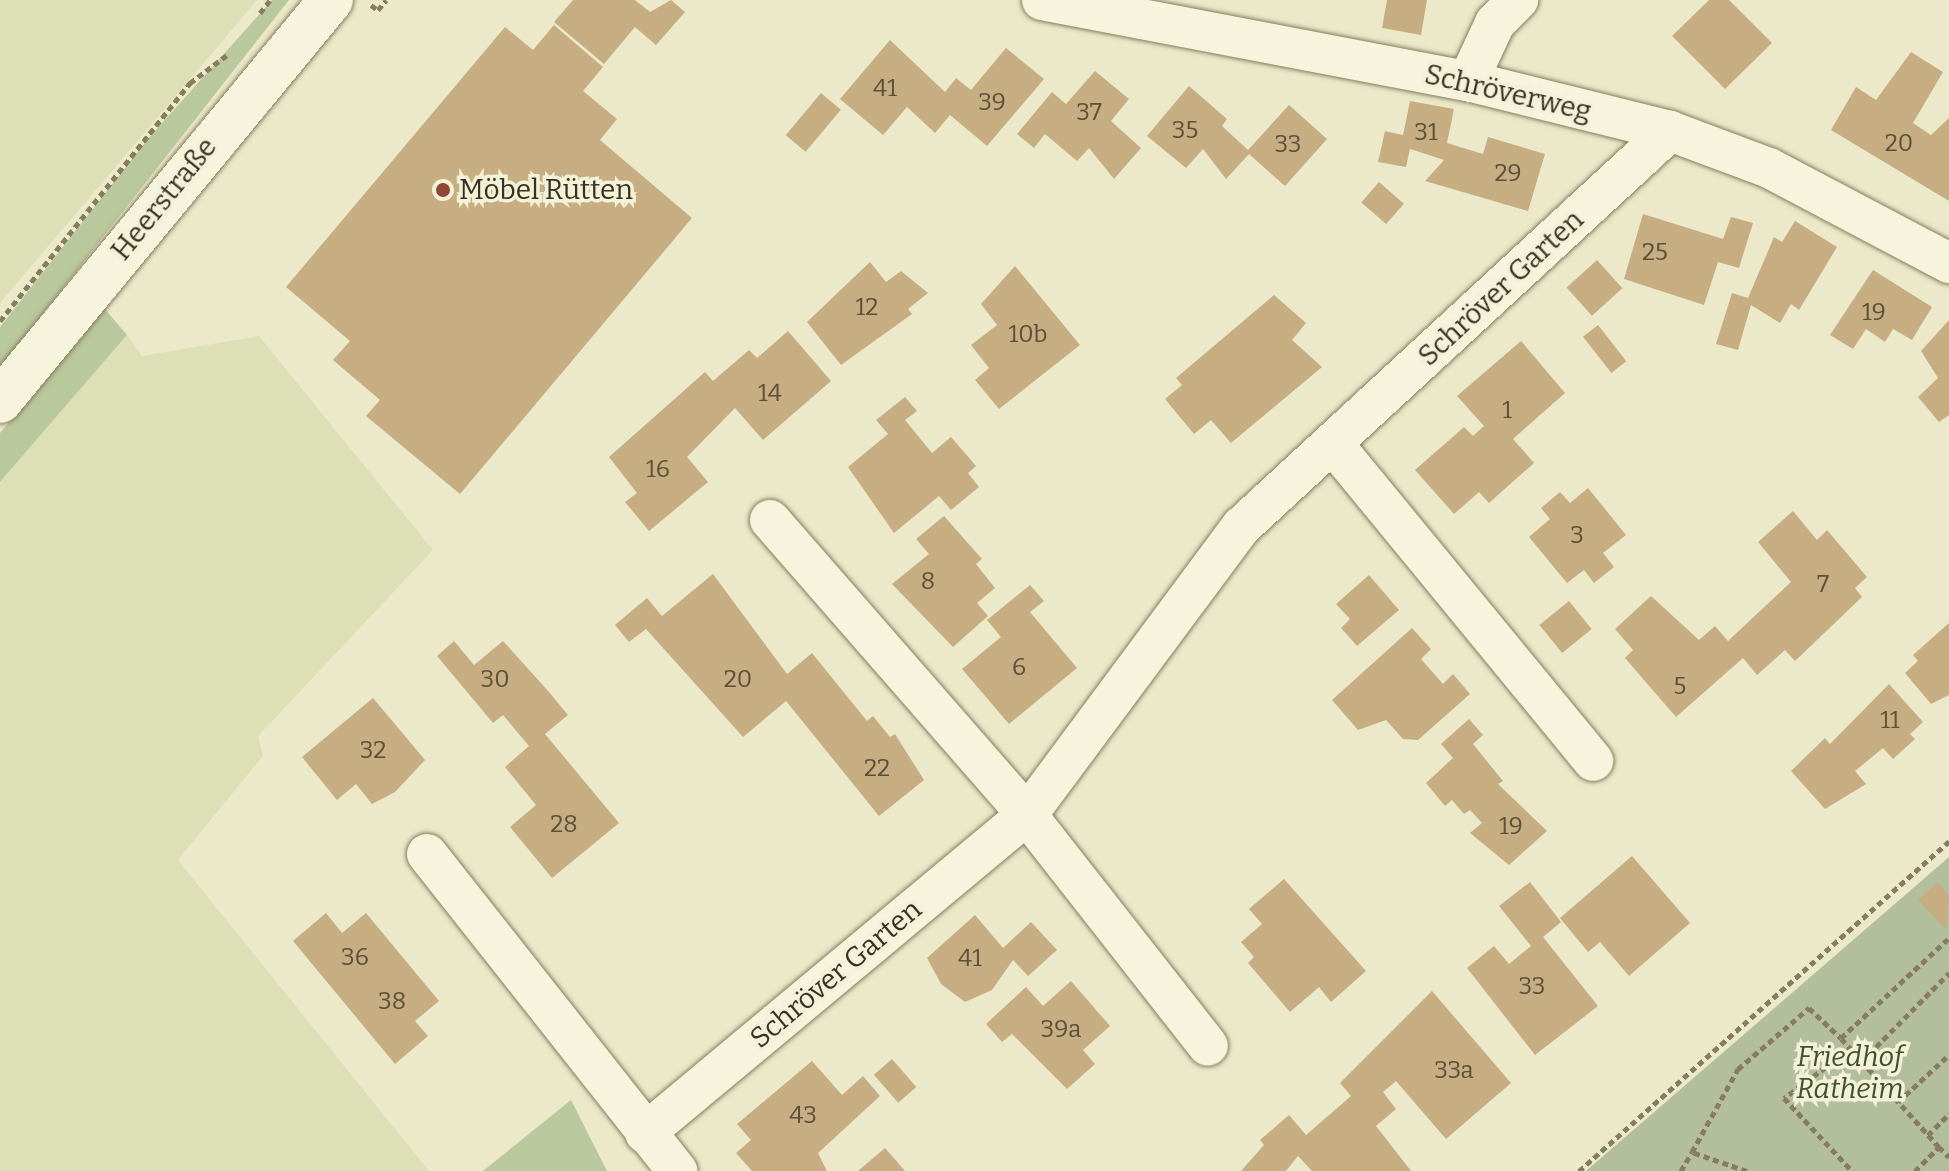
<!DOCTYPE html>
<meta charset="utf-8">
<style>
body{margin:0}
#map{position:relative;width:1949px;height:1171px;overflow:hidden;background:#ebe9c9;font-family:Bitter,serif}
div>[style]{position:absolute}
.farmland>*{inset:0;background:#dde0b7}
.green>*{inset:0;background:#bac89e}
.cemetery>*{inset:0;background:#b2be9c}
.building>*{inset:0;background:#c6ae82;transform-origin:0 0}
.path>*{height:5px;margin-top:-2.5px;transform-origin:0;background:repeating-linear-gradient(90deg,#867d5f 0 6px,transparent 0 10px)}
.roads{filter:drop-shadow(0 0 2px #867d5f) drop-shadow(0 0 2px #867d5f)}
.street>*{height:40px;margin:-20px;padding:0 20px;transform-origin:20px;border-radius:20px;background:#f6f4dc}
.secondary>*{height:44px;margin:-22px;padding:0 22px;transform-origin:22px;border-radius:22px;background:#f6f4dc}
.dots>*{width:22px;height:22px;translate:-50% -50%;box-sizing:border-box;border:4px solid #f3f1d8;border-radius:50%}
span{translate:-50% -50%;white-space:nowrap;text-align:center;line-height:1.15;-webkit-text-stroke:7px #f3f1d8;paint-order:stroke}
.number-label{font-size:24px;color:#5c5039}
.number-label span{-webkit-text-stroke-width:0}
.street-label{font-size:28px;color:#383121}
.poi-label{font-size:28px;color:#383121}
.left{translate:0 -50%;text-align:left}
.park-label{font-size:28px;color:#3f522a;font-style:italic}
</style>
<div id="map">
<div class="farmland">
<div style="clip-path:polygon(0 0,257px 0,0 303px)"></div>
<div style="clip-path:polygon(127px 335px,142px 356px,259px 336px,433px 550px,258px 736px,263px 756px,178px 860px,429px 1171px,0 1171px,0 482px)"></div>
</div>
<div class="green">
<div style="clip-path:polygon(272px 0,289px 0,0 368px,0 327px,147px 140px)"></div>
<div style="clip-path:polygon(104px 308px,127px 335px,0 482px,0 433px)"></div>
<div style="clip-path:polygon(571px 1100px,607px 1171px,483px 1171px)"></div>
</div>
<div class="cemetery">
<div style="clip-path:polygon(1949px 857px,1949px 1171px,1586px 1171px)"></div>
</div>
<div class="building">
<div style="clip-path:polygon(573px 0,635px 0,650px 12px,671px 0,685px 12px,656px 45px,635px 27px,604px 64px,554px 22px)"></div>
<div style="clip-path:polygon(1387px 0,1427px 0,1421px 35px,1382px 28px)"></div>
<div style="clip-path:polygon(1709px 0,1729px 0,1772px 43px,1725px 89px,1672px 36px)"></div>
<div style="clip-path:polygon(554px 25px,603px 67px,583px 91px,617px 119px,600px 140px,692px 218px,460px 494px,366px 416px,380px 400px,333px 360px,350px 341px,286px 287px,505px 27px,533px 50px)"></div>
<div style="clip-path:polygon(890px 40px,945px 92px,956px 78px,971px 90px,1006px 48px,1044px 79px,987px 146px,950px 115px,935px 133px,907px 107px,883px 135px,840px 99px)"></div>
<div style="clip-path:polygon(1911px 52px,1943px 72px,1913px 123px,1931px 135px,1949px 118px,1949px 201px,1831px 130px,1856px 87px,1876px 100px)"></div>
<div style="clip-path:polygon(1095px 71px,1129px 99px,1111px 121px,1141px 148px,1114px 179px,1089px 148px,1077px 161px,1045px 134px,1034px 148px,1017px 134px,1052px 92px,1066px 104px)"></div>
<div style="clip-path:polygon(1189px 86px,1227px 119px,1222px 126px,1248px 150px,1289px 105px,1327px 139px,1285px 186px,1249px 154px,1226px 179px,1203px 149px,1186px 168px,1147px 136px)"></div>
<div style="left:821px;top:93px;width:26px;height:55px;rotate:40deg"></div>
<div style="clip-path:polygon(1410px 101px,1454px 109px,1447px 143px,1483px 154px,1488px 137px,1545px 154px,1528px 211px,1425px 181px,1444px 160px,1410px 149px,1406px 167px,1378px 162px,1385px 131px,1403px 135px)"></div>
<div style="left:1379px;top:182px;width:33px;height:27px;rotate:41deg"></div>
<div style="clip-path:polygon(1643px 214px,1723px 239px,1731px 217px,1753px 223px,1739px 268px,1718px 262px,1704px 305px,1624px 279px)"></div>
<div style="clip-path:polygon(1795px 221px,1837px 247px,1799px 310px,1791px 304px,1780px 323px,1751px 305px,1738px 350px,1716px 344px,1732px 293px,1748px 298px,1774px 237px,1782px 242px)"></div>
<div style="left:1597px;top:260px;width:38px;height:41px;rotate:48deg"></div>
<div style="clip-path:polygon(870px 262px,886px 282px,901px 271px,928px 293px,908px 309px,912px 314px,841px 365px,807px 322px)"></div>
<div style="clip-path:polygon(1015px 266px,1080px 345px,999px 409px,975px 380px,989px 368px,971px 345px,997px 325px,981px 304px)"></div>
<div style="clip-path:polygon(1873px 270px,1932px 307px,1912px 340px,1893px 329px,1885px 342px,1866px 329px,1853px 349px,1830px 335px)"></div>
<div style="clip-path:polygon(1274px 295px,1306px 323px,1292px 340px,1322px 367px,1231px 443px,1211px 420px,1194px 434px,1165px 399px,1182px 385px,1176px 378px)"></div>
<div style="clip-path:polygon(1949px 320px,1949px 415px,1939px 422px,1918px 397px,1938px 378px,1921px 351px)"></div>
<div style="left:1598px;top:325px;width:46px;height:19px;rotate:52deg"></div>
<div style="clip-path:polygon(788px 331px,831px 381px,763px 440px,735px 408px,687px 457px,708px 482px,649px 531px,625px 502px,637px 493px,609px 457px,705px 372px,713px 381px,749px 350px,757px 358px)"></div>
<div style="clip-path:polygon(1521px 341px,1565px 393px,1513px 439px,1534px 463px,1489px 503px,1479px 492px,1454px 514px,1415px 470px,1464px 427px,1473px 436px,1484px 426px,1457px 396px)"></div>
<div style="clip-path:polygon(905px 397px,917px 411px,905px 420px,932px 453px,951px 437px,976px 466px,968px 473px,979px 487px,951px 510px,939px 496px,894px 533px,848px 467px,888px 434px,876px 420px)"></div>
<div style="clip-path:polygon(1588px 488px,1626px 535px,1603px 553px,1614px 567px,1594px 583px,1584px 570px,1567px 583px,1529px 537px,1550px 519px,1541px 508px,1560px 492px,1570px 503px)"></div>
<div style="clip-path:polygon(1793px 511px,1817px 540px,1827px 530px,1867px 577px,1855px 588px,1862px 597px,1795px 661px,1785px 650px,1757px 675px,1743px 658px,1676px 717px,1625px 658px,1633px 650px,1615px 629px,1651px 596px,1699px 640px,1715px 626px,1728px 641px,1791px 582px,1758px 542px)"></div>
<div style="clip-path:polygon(944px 516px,982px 559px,976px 564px,995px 588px,977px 603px,988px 616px,953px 647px,892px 584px,929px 554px,916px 539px)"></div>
<div style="clip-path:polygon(713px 574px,787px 674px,812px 653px,867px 721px,873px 716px,890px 737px,895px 734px,924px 780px,879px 816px,786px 701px,743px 737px,646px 629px,629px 642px,615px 625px,647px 598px,662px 616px)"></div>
<div style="clip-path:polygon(1369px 575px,1399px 610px,1357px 646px,1341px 628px,1350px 619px,1336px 604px)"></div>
<div style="clip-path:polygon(1030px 585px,1044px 601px,1030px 612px,1077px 668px,1009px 724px,962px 669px,1001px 637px,987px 620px)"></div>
<div style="left:1569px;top:601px;width:36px;height:38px;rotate:51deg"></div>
<div style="clip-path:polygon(1949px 623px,1949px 695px,1931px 704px,1905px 673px,1918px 661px,1913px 655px)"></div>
<div style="clip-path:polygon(1412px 628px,1431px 649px,1421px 659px,1443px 684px,1453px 674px,1470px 694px,1418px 740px,1403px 739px,1386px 720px,1358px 730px,1332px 700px)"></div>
<div style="clip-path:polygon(454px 641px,474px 665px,503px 641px,549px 692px,568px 715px,545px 734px,619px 823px,552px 878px,510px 827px,536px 805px,505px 767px,529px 746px,503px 715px,493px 723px,437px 656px)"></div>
<div style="clip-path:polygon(1889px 684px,1923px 722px,1910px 734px,1915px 739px,1893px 759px,1883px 748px,1855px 771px,1866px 784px,1825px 809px,1791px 771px,1825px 738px,1830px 744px)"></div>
<div style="clip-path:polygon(373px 698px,425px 760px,395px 792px,372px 804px,356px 784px,337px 800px,302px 757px)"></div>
<div style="clip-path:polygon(1469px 719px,1483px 735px,1473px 744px,1503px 781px,1498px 784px,1547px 831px,1509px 865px,1470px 833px,1482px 823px,1470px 810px,1464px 814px,1452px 800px,1445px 806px,1426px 783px,1453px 758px,1441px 744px)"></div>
<div style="clip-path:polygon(1632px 856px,1690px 923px,1629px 976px,1600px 942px,1588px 952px,1560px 918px)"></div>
<div style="clip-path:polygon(1284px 879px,1366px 971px,1331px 1002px,1319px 987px,1290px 1012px,1248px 963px,1254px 957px,1241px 942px,1262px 924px,1249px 909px)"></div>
<div style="clip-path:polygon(1530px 882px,1561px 922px,1543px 937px,1598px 1006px,1535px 1055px,1467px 968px,1494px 946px,1509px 964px,1531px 946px,1499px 906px)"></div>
<div style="clip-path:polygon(1937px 882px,1949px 895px,1946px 930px,1918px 900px)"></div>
<div style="clip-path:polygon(326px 913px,342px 933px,366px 913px,439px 1001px,415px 1021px,428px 1036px,395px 1064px,293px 941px)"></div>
<div style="clip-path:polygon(975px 915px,1003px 948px,1031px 922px,1057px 950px,1028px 976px,1013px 960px,992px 990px,965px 1002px,941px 984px,927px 958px)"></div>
<div style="clip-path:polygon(1071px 981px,1110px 1026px,1083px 1050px,1095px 1064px,1067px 1089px,1012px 1034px,1002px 1042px,986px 1024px,1026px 987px,1043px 1006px)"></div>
<div style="clip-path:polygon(1432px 991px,1511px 1083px,1446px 1139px,1396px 1081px,1383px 1092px,1396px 1109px,1376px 1126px,1411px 1171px,1312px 1171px,1298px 1156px,1286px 1171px,1241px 1171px,1264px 1145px,1260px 1140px,1289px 1115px,1306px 1135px,1351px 1096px,1340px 1083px)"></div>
<div style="left:892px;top:1059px;width:37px;height:24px;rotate:49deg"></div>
<div style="clip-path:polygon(812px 1061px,842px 1095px,863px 1076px,880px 1096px,818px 1153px,827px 1171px,752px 1171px,736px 1153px,751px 1140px,737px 1124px)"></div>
<div style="clip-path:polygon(885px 1148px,905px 1171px,858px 1171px)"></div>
</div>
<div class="path">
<div style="left:371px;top:5px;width:9px;rotate:36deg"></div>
<div style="left:378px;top:10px;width:13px;rotate:-51deg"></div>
<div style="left:260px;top:13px;width:16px;rotate:-52deg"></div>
<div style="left:0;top:321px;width:305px;rotate:-51.4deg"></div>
<div style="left:190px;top:83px;width:46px;rotate:-37.1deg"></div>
<div style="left:1850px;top:1049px;width:82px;rotate:143.4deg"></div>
<div style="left:1784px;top:1098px;width:100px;rotate:47deg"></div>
<div style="left:1862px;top:1061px;width:124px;rotate:-45.3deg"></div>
<div style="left:1898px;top:1102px;width:69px;rotate:-42.7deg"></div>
<div style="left:1928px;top:1135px;width:30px;rotate:-45deg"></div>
<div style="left:1939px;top:1147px;width:147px;rotate:-132deg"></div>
<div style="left:1841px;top:1038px;width:147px;rotate:-42.8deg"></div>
<div style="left:1579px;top:1171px;width:496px;rotate:-41.7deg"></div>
<div style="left:1681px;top:1171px;width:22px;rotate:-60deg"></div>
<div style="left:1747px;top:1171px;width:58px;rotate:-160.9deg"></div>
<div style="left:1692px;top:1152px;width:95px;rotate:-61deg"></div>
<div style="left:1738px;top:1069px;width:94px;rotate:-40.7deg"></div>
<div style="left:1809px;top:1008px;width:44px;rotate:43.2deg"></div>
<div style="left:1915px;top:1171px;width:34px;rotate:-45deg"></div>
<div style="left:1939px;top:1147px;width:14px;rotate:45deg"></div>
</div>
<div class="roads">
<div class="street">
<div style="left:1042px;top:0;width:434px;rotate:10.8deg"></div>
<div style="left:1468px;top:81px;width:208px;rotate:13.9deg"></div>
<div style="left:1670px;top:131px;width:106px;rotate:20.5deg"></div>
<div style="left:1769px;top:168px;width:204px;rotate:27.8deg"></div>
<div style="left:1468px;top:81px;width:64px;rotate:-65deg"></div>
<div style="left:1495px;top:23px;width:33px;rotate:-45deg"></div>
<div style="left:1333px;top:444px;width:410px;rotate:50.6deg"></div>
<div style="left:770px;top:520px;width:391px;rotate:48.9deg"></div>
<div style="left:1027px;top:815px;width:293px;rotate:51.9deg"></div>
<div style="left:427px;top:854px;width:404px;rotate:51.7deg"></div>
<div style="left:645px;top:1133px;width:497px;rotate:-39.8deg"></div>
<div style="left:1027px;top:815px;width:359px;rotate:-53.4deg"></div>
<div style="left:1241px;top:527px;width:584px;rotate:-42.71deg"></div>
</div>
<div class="secondary">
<div style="left:0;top:401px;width:520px;rotate:-50.46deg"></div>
</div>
</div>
<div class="dots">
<div style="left:443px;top:190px;background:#904834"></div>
</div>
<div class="number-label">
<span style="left:885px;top:89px">41</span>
<span style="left:992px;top:103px">39</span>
<span style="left:1089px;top:113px">37</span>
<span style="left:1185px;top:131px">35</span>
<span style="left:1426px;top:133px">31</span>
<span style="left:1899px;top:144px">20</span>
<span style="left:1288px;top:145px">33</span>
<span style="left:1508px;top:174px">29</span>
<span style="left:1655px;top:253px">25</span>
<span style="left:867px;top:308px">12</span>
<span style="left:1874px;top:313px">19</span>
<span style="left:1028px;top:335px">10b</span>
<span style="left:770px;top:394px">14</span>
<span style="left:1507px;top:411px">1</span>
<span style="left:658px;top:470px">16</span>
<span style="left:1577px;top:536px">3</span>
<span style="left:928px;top:582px">8</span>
<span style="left:1823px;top:585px">7</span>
<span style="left:1019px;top:668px">6</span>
<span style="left:495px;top:680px">30</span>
<span style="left:738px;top:680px">20</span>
<span style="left:1680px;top:687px">5</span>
<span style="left:1890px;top:721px">11</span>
<span style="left:373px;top:751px">32</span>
<span style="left:877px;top:769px">22</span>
<span style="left:564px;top:825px">28</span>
<span style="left:1511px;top:827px">19</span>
<span style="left:355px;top:958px">36</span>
<span style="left:970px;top:959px">41</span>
<span style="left:1532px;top:987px">33</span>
<span style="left:392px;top:1002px">38</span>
<span style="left:1061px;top:1030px">39a</span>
<span style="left:1454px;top:1071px">33a</span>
<span style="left:803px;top:1116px">43</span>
</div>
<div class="street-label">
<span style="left:1508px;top:93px;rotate:13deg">Schröverweg</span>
<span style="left:164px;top:199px;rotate:-51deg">Heerstraße</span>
<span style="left:1501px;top:288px;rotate:-43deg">Schröver Garten</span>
<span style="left:836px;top:974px;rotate:-40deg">Schröver Garten</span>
</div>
<div class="poi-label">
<span class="left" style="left:459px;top:190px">Möbel Rütten</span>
</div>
<div class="park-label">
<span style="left:1850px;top:1073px">Friedhof<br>Ratheim</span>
</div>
</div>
